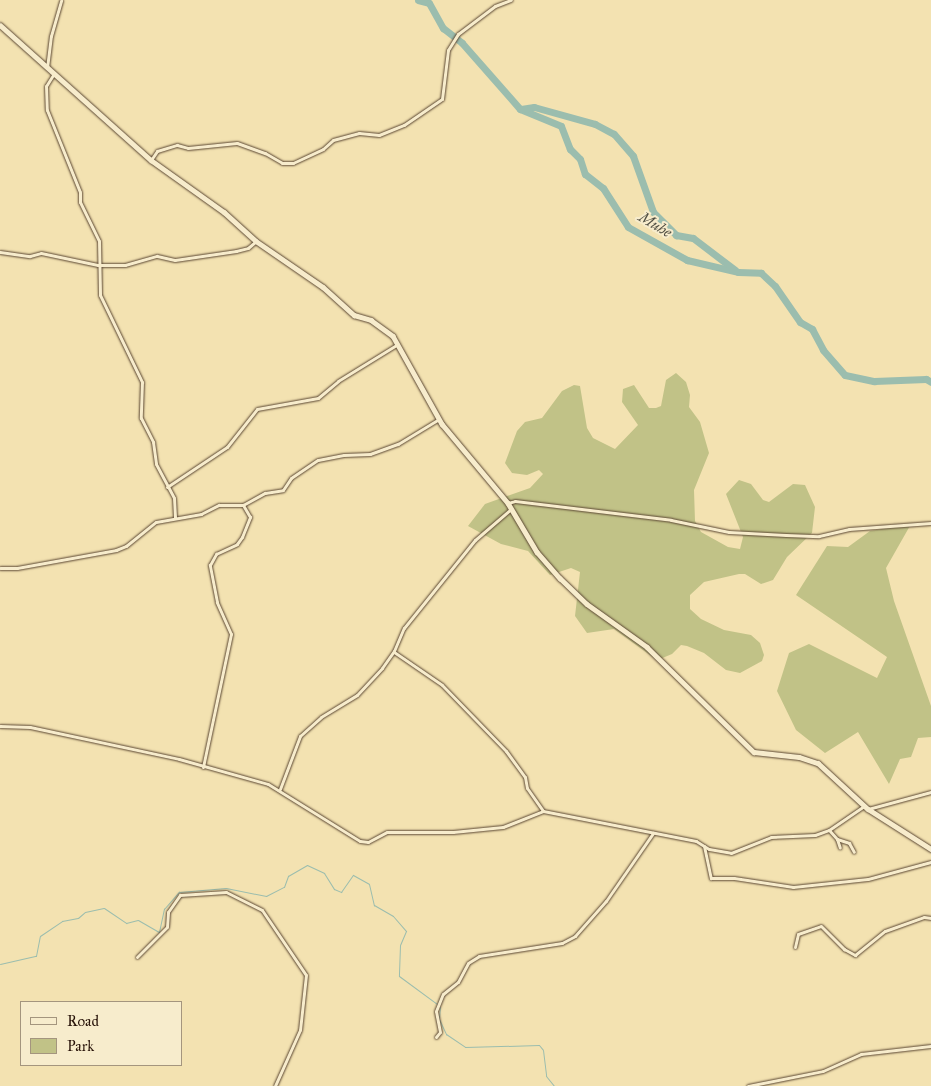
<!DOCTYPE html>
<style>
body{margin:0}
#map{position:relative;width:931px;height:1086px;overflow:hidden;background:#f3e2b1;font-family:"IM FELL Great Primer",serif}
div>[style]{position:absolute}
.green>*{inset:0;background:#c1c287}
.stream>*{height:1px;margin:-0.5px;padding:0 0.5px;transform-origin:0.5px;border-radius:0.5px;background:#9bbdae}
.river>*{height:7px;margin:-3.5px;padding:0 3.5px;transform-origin:3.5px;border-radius:3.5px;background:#9bbdae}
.roads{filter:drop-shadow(0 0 1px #5a4632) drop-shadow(0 0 1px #5a4632)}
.street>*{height:3px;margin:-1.5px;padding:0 1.5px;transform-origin:1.5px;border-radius:1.5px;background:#f7eccc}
.secondary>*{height:4.5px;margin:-2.25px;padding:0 2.25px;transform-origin:2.25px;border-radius:2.25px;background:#f7eccc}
span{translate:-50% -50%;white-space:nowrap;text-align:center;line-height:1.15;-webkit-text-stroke:4px #f7eccc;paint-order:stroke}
.water-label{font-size:15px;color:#504e42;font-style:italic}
.legend{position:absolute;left:20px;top:1001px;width:162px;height:65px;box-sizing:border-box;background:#f7eccc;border:1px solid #a4957e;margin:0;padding:6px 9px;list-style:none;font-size:15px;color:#271208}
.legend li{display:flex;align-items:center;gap:10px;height:25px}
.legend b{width:25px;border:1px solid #a4957e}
</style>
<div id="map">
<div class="green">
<div style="clip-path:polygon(676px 373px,686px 382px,690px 395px,689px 407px,700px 422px,709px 453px,694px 490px,695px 521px,701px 532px,728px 547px,740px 549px,743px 537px,726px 494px,739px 480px,751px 484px,763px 500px,769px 502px,793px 484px,805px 485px,815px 507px,812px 533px,787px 557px,773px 580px,761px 584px,745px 574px,739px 574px,704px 582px,690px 595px,690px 609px,701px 619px,724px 630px,751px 635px,760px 643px,764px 655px,762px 661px,740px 673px,726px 670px,704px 653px,687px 646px,681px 645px,672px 654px,660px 659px,654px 658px,614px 629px,587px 633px,575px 616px,580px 572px,571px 568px,550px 575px,528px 551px,501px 544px,468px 526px,485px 504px,530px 488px,543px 474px,539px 470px,527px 475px,512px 473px,505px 463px,517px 431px,525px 422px,542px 418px,562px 391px,574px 385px,580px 386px,587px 428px,593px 438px,615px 449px,638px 425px,622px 402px,623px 389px,634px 385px,649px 408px,656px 408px,661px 406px,666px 380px)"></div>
<div style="clip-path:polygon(911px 524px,886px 568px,894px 601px,931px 706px,931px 737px,918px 738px,911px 757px,900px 759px,889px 784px,858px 732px,825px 753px,796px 730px,777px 691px,789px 653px,809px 644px,877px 678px,887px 657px,796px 595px,827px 546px,848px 547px,870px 531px)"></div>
</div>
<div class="stream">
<div style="left:0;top:964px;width:37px;rotate:-13deg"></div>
<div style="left:36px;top:956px;width:20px;rotate:-79deg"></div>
<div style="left:40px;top:936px;width:27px;rotate:-34deg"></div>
<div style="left:62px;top:921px;width:16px;rotate:-11deg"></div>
<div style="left:78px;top:918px;width:9px;rotate:-41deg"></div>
<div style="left:85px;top:912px;width:19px;rotate:-12deg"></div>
<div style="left:104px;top:908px;width:27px;rotate:34deg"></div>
<div style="left:126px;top:923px;width:12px;rotate:-14deg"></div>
<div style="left:138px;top:920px;width:24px;rotate:30deg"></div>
<div style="left:159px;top:932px;width:24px;rotate:-78deg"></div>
<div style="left:164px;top:909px;width:23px;rotate:-49deg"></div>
<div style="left:179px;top:892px;width:47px;rotate:-4.9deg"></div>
<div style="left:226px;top:888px;width:41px;rotate:11.3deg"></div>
<div style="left:266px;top:896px;width:20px;rotate:-27deg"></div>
<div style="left:284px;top:887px;width:12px;rotate:-70deg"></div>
<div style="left:288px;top:876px;width:22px;rotate:-30deg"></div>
<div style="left:307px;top:865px;width:19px;rotate:25deg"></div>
<div style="left:324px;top:873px;width:19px;rotate:58deg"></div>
<div style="left:334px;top:889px;width:8px;rotate:23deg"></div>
<div style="left:341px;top:892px;width:21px;rotate:-55deg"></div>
<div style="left:353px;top:875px;width:18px;rotate:29deg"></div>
<div style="left:369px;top:884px;width:22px;rotate:77deg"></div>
<div style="left:374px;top:905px;width:22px;rotate:30deg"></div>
<div style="left:393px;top:916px;width:20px;rotate:49deg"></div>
<div style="left:406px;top:931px;width:15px;rotate:113deg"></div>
<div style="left:400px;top:945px;width:31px;rotate:92deg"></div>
<div style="left:399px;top:976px;width:47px;rotate:36.4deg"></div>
<div style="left:440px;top:1007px;width:12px;rotate:95deg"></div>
<div style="left:439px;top:1019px;width:17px;rotate:65deg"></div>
<div style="left:446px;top:1034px;width:23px;rotate:34deg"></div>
<div style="left:465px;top:1047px;width:74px;rotate:-1.5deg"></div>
<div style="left:539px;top:1045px;width:6px;rotate:51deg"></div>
<div style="left:543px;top:1050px;width:26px;rotate:83deg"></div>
<div style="left:546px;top:1076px;width:13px;rotate:51deg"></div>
</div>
<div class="river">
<div style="left:418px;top:0;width:11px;rotate:15deg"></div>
<div style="left:429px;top:3px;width:29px;rotate:61deg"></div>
<div style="left:443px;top:28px;width:24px;rotate:38deg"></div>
<div style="left:462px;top:43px;width:88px;rotate:48.7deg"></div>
<div style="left:520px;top:109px;width:44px;rotate:22.5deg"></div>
<div style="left:561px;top:126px;width:25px;rotate:69deg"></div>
<div style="left:570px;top:149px;width:14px;rotate:45deg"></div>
<div style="left:580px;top:159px;width:16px;rotate:72deg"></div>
<div style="left:585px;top:174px;width:23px;rotate:38deg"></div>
<div style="left:603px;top:188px;width:46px;rotate:57.3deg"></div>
<div style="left:628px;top:227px;width:68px;rotate:29.2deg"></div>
<div style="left:687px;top:260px;width:52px;rotate:13.2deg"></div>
<div style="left:738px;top:272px;width:23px;rotate:2deg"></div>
<div style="left:761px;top:273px;width:19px;rotate:43deg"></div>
<div style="left:775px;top:286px;width:44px;rotate:55.2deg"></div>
<div style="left:800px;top:322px;width:14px;rotate:30deg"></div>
<div style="left:812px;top:329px;width:24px;rotate:62deg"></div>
<div style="left:823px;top:350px;width:33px;rotate:49deg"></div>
<div style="left:845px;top:375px;width:30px;rotate:12deg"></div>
<div style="left:874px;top:381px;width:52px;rotate:-2.2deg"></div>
<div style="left:926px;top:379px;width:6px;rotate:31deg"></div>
<div style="left:521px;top:109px;width:13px;rotate:-9deg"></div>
<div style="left:534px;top:107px;width:63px;rotate:15.6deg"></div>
<div style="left:595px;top:124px;width:21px;rotate:28deg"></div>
<div style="left:614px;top:134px;width:29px;rotate:49deg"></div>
<div style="left:633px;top:156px;width:59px;rotate:70.3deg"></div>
<div style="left:653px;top:212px;width:33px;rotate:45deg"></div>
<div style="left:676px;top:235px;width:17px;rotate:10deg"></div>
<div style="left:693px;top:238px;width:53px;rotate:37.3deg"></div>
</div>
<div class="roads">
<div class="street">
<div style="left:47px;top:68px;width:32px;rotate:-83deg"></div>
<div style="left:51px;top:36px;width:37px;rotate:-74deg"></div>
<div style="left:53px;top:75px;width:13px;rotate:122deg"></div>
<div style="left:46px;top:86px;width:24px;rotate:88deg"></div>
<div style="left:47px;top:110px;width:88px;rotate:68.1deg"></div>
<div style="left:80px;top:192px;width:10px;rotate:90deg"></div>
<div style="left:80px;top:202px;width:43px;rotate:64deg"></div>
<div style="left:99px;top:241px;width:54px;rotate:88.9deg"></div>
<div style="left:100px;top:295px;width:97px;rotate:64.2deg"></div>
<div style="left:142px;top:382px;width:36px;rotate:92deg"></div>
<div style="left:141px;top:418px;width:27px;rotate:63deg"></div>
<div style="left:153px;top:442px;width:22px;rotate:82deg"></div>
<div style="left:156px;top:464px;width:38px;rotate:62deg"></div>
<div style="left:174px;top:498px;width:20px;rotate:87deg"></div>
<div style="left:151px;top:160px;width:11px;rotate:-56deg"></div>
<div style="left:157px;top:151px;width:21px;rotate:-17deg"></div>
<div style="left:177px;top:145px;width:11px;rotate:15deg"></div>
<div style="left:188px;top:148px;width:49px;rotate:-5.8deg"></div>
<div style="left:237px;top:143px;width:30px;rotate:20deg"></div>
<div style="left:265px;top:153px;width:20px;rotate:30deg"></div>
<div style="left:282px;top:163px;width:11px"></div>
<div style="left:293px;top:163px;width:33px;rotate:-25deg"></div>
<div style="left:323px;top:149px;width:13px;rotate:-42deg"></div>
<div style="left:333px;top:140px;width:27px;rotate:-15deg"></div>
<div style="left:359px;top:133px;width:20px;rotate:6deg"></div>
<div style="left:379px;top:135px;width:27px;rotate:-22deg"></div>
<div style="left:404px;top:125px;width:46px;rotate:-34.4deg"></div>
<div style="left:442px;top:99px;width:49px;rotate:-83deg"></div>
<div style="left:448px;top:50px;width:19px;rotate:-58deg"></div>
<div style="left:458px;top:34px;width:46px;rotate:-37.1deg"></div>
<div style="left:495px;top:6px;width:17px;rotate:-21deg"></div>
<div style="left:0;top:252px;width:30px;rotate:8deg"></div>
<div style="left:30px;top:256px;width:11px;rotate:-15deg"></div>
<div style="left:41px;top:253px;width:58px;rotate:11.9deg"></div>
<div style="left:98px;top:265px;width:27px"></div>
<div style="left:125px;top:265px;width:33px;rotate:-16deg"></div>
<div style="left:157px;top:256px;width:18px;rotate:13deg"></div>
<div style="left:175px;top:260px;width:62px;rotate:-8.4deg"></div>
<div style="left:236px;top:251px;width:12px;rotate:-14deg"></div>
<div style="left:248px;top:248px;width:11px;rotate:-41deg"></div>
<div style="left:167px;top:487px;width:72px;rotate:-33.7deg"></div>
<div style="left:227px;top:447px;width:48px;rotate:-51.7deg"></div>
<div style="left:257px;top:409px;width:62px;rotate:-10.2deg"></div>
<div style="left:318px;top:398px;width:26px;rotate:-40deg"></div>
<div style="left:338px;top:381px;width:70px;rotate:-31.7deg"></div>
<div style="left:508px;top:503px;width:7px;rotate:-16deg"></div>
<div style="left:515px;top:501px;width:157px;rotate:6.9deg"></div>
<div style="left:671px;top:520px;width:59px;rotate:11.7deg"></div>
<div style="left:729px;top:532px;width:57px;rotate:3deg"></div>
<div style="left:786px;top:535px;width:33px;rotate:2deg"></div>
<div style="left:819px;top:536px;width:31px;rotate:-13deg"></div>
<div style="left:849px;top:529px;width:82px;rotate:-4.2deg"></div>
<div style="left:0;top:568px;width:17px"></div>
<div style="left:17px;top:568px;width:101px;rotate:-10.3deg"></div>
<div style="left:116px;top:550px;width:11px;rotate:-22deg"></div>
<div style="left:126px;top:546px;width:38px;rotate:-39deg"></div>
<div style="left:156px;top:522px;width:46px;rotate:-10.1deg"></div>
<div style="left:201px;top:514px;width:20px;rotate:-27deg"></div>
<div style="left:219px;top:505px;width:24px"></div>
<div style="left:243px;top:505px;width:25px;rotate:-29deg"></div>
<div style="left:265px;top:493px;width:18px;rotate:-9deg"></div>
<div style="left:283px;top:490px;width:14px;rotate:-56deg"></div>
<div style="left:291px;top:478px;width:32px;rotate:-34deg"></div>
<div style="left:318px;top:460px;width:26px;rotate:-11deg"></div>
<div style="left:344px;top:455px;width:26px;rotate:-2deg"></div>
<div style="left:370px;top:454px;width:30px;rotate:-20deg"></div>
<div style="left:398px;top:444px;width:48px;rotate:-31.4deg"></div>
<div style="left:394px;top:652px;width:58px;rotate:34.5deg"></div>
<div style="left:442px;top:685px;width:92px;rotate:45.9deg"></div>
<div style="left:506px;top:751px;width:32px;rotate:54deg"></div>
<div style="left:525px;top:777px;width:11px;rotate:80deg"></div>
<div style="left:527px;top:788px;width:28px;rotate:55deg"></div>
<div style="left:0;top:726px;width:30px;rotate:2deg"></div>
<div style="left:30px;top:727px;width:152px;rotate:12.1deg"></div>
<div style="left:179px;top:759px;width:92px;rotate:15.7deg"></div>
<div style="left:268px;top:784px;width:108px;rotate:31.8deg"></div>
<div style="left:360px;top:841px;width:8px;rotate:7deg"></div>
<div style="left:368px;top:842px;width:21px;rotate:-28deg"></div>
<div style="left:387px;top:832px;width:66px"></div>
<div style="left:453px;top:832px;width:50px;rotate:-5.7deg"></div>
<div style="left:503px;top:827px;width:43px;rotate:-21.8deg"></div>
<div style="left:543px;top:811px;width:156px;rotate:11.1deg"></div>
<div style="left:696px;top:841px;width:15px;rotate:32deg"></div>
<div style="left:709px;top:849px;width:22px;rotate:10deg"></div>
<div style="left:731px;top:853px;width:43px;rotate:-21.8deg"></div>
<div style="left:771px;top:837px;width:44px;rotate:-2.6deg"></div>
<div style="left:815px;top:835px;width:15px;rotate:-20deg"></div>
<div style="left:829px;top:830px;width:42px;rotate:-34.4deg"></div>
<div style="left:203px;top:767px;width:136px;rotate:-78.1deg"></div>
<div style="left:231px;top:634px;width:35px;rotate:-114deg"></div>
<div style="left:217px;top:602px;width:38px;rotate:-101deg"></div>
<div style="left:210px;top:565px;width:13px;rotate:-61deg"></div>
<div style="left:216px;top:554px;width:23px;rotate:-25deg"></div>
<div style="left:237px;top:544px;width:9px;rotate:-54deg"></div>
<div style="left:242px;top:537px;width:22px;rotate:-68deg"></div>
<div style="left:250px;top:517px;width:14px;rotate:-120deg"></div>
<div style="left:280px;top:789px;width:57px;rotate:-69.3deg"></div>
<div style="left:300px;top:736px;width:28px;rotate:-42deg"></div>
<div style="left:321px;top:717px;width:42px;rotate:-31.4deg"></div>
<div style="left:357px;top:695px;width:37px;rotate:-47deg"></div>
<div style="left:382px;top:668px;width:21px;rotate:-55deg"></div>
<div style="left:394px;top:651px;width:25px;rotate:-67deg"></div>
<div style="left:404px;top:628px;width:113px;rotate:-51.1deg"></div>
<div style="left:475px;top:540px;width:48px;rotate:-40.7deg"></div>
<div style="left:868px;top:809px;width:65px;rotate:-15.1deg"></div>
<div style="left:829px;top:830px;width:12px;rotate:48deg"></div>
<div style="left:837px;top:839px;width:9px;rotate:72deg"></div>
<div style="left:837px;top:839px;width:13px;rotate:18deg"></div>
<div style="left:849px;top:843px;width:10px;rotate:61deg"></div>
<div style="left:704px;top:846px;width:33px;rotate:78deg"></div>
<div style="left:711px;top:878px;width:23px"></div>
<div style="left:734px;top:878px;width:60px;rotate:8.7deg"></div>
<div style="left:793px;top:887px;width:75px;rotate:-6.1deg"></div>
<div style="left:868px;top:879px;width:65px;rotate:-15.1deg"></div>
<div style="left:795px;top:947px;width:13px;rotate:-77deg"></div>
<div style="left:798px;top:934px;width:24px;rotate:-19deg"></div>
<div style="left:821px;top:926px;width:33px;rotate:45deg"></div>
<div style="left:844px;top:949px;width:13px;rotate:29deg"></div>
<div style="left:855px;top:955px;width:38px;rotate:-39deg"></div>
<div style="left:885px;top:931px;width:41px;rotate:-19.7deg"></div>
<div style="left:924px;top:917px;width:7px;rotate:8deg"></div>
<div style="left:137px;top:957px;width:42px;rotate:-45deg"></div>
<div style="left:167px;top:927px;width:15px;rotate:-86deg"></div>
<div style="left:168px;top:912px;width:21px;rotate:-55deg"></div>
<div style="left:180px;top:895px;width:46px;rotate:-3.7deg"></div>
<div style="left:226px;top:892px;width:40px;rotate:26.6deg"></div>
<div style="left:262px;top:910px;width:78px;rotate:55.9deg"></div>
<div style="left:306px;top:975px;width:55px;rotate:96.2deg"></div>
<div style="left:300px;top:1030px;width:61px;rotate:114.1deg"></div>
<div style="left:436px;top:1037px;width:6px;rotate:-51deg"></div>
<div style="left:440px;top:1032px;width:21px;rotate:-101deg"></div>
<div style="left:436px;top:1011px;width:18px;rotate:-68deg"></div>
<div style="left:443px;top:994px;width:19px;rotate:-39deg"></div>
<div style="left:458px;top:982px;width:21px;rotate:-62deg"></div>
<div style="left:468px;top:963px;width:13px;rotate:-32deg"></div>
<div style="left:479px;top:956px;width:84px;rotate:-8.9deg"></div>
<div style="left:562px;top:943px;width:15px;rotate:-28deg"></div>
<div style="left:575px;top:936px;width:47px;rotate:-48.5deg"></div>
<div style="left:606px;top:901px;width:83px;rotate:-55.3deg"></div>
<div style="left:748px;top:1086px;width:76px;rotate:-11.3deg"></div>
<div style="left:823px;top:1071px;width:42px;rotate:-24.1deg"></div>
<div style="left:861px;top:1054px;width:70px;rotate:-6.5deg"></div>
</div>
<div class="secondary">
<div style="left:0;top:25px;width:203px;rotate:41.8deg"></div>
<div style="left:151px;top:160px;width:90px;rotate:35.5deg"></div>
<div style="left:224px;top:212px;width:43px;rotate:42.2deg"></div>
<div style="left:256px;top:241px;width:81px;rotate:34.5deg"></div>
<div style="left:323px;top:287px;width:42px;rotate:42.1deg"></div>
<div style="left:354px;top:315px;width:18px;rotate:16deg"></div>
<div style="left:371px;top:320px;width:27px;rotate:36deg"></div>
<div style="left:393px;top:336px;width:101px;rotate:60.9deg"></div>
<div style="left:442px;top:424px;width:103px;rotate:50.1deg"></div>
<div style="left:508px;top:503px;width:57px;rotate:59.4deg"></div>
<div style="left:537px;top:552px;width:35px;rotate:49deg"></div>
<div style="left:560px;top:578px;width:37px;rotate:44deg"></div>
<div style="left:587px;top:604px;width:74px;rotate:35.6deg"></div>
<div style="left:647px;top:647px;width:150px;rotate:44.5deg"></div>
<div style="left:754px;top:752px;width:45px;rotate:6.3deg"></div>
<div style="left:799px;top:757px;width:20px;rotate:18deg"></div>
<div style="left:818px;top:763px;width:68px;rotate:42.6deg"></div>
<div style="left:868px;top:809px;width:75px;rotate:32.4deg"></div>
</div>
</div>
<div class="water-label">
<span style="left:655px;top:225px;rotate:31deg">Muhe</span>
</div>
<ul class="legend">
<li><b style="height:6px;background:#f7eccc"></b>Road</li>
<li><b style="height:14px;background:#c1c287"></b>Park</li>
</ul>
</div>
